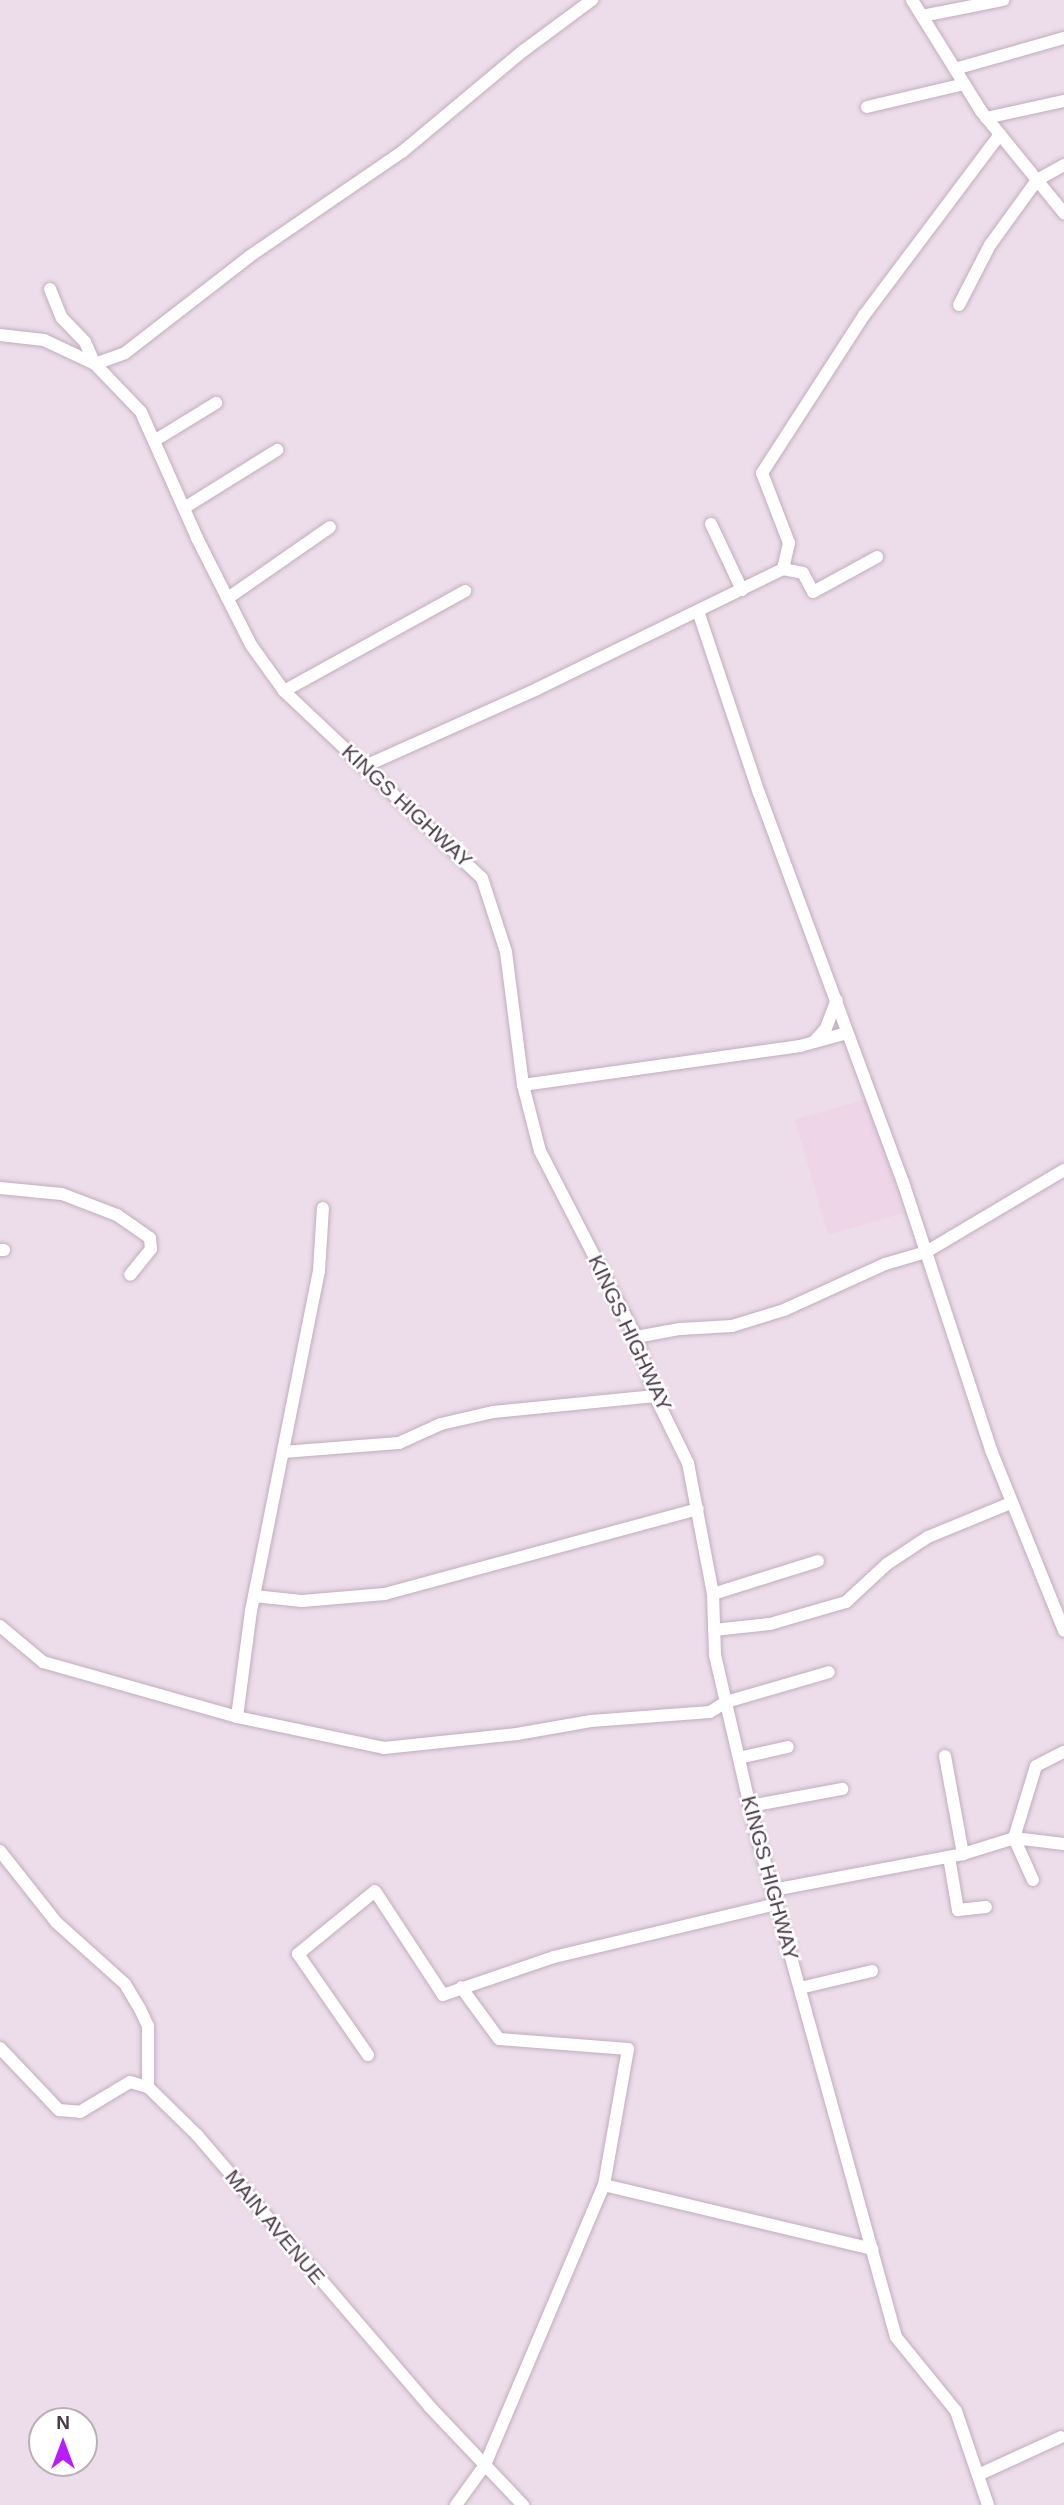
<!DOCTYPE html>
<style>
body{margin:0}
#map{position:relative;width:1064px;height:2505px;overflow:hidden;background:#f6ebf3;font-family:Arial,sans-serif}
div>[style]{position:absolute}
.residential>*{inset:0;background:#edddea}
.education>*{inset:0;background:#eed5e8;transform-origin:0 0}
.roads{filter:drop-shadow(0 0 2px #c1adbd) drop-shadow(0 0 2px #c1adbd)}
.minor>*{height:12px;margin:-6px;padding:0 6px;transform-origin:6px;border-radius:6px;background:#fff}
span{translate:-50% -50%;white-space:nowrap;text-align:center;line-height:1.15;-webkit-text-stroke:5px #fff;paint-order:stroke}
.street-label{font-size:21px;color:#4a3947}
.north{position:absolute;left:28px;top:2407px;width:70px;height:70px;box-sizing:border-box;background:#fff;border:2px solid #b7b0b5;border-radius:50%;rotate:0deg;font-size:19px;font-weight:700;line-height:28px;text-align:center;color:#4a3947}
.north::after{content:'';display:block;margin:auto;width:24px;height:32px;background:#b91efa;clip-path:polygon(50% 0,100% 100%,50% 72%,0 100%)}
</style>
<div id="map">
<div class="residential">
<div style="clip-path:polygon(evenodd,0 0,1064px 0,1064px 2505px,0 2505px,0 0,42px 2421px,84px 2421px,84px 2463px,42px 2463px,42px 2421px)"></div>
</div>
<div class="education">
<div style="left:870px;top:1098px;width:120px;height:78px;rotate:74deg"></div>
</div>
<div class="roads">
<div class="minor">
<div style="left:912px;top:0;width:131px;rotate:58.1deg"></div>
<div style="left:981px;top:111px;width:132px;rotate:50.9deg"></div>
<div style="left:922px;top:16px;width:83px;rotate:-11.2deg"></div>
<div style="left:955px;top:69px;width:113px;rotate:-15.9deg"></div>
<div style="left:867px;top:107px;width:100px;rotate:-13.3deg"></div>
<div style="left:986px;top:118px;width:80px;rotate:-12.3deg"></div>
<div style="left:50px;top:289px;width:31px;rotate:68deg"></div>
<div style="left:62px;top:318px;width:33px;rotate:46deg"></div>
<div style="left:85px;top:342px;width:24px;rotate:66deg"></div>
<div style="left:95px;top:364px;width:32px;rotate:-20deg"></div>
<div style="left:125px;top:353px;width:158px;rotate:-37.8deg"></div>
<div style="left:250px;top:256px;width:184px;rotate:-34.4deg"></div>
<div style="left:402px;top:152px;width:158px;rotate:-39.9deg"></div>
<div style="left:523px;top:51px;width:86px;rotate:-36.5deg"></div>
<div style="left:959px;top:305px;width:68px;rotate:-62.7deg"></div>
<div style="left:990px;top:245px;width:80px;rotate:-54.1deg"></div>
<div style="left:1037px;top:180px;width:31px;rotate:-29deg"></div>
<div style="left:0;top:335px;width:44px;rotate:6.5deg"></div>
<div style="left:44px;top:340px;width:56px;rotate:25.2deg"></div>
<div style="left:95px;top:364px;width:66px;rotate:46.2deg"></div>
<div style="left:141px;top:412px;width:138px;rotate:66deg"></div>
<div style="left:197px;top:538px;width:120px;rotate:63.2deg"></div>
<div style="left:251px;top:645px;width:57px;rotate:54.3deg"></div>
<div style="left:284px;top:691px;width:272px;rotate:43.4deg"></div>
<div style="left:482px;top:878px;width:78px;rotate:72deg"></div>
<div style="left:506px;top:952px;width:134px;rotate:82.7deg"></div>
<div style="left:523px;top:1085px;width:68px;rotate:75.6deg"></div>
<div style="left:540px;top:1151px;width:209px;rotate:62.7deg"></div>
<div style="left:636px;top:1337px;width:62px;rotate:72.1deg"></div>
<div style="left:655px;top:1396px;width:75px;rotate:63.8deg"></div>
<div style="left:688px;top:1463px;width:133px;rotate:79.2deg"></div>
<div style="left:713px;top:1594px;width:61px;rotate:88.1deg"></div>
<div style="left:715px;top:1655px;width:169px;rotate:77deg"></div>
<div style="left:753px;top:1820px;width:536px;rotate:74.54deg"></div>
<div style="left:896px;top:2337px;width:95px;rotate:51deg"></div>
<div style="left:956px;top:2411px;width:99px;rotate:71.2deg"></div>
<div style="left:154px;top:441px;width:73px;rotate:-31.5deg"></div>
<div style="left:184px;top:508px;width:110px;rotate:-31.9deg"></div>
<div style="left:711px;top:524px;width:73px;rotate:64.8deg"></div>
<div style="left:783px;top:569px;width:20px;rotate:11deg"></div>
<div style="left:803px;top:573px;width:21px;rotate:62deg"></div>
<div style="left:813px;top:592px;width:73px;rotate:-28.7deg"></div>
<div style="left:228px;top:598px;width:124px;rotate:-34.8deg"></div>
<div style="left:698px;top:611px;width:192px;rotate:71.5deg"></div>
<div style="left:759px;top:793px;width:415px;rotate:69.7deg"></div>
<div style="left:903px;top:1182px;width:282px;rotate:71.8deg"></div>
<div style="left:991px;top:1450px;width:195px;rotate:68deg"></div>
<div style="left:284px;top:691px;width:207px;rotate:-28.9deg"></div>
<div style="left:363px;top:767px;width:191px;rotate:-24.1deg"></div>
<div style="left:537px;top:689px;width:274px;rotate:-26deg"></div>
<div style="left:783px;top:569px;width:27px;rotate:-77deg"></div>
<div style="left:789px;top:543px;width:75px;rotate:-111.1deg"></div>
<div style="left:762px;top:473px;width:189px;rotate:-57.1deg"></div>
<div style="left:865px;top:314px;width:225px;rotate:-53.1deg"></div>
<div style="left:814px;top:1042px;width:18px;rotate:-49deg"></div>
<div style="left:826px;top:1028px;width:30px;rotate:-69deg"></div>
<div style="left:523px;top:1085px;width:280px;rotate:-8deg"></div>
<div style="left:800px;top:1046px;width:49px;rotate:-15.5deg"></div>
<div style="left:0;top:1188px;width:62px;rotate:5.5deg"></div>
<div style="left:62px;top:1194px;width:59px;rotate:20.9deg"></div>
<div style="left:117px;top:1215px;width:40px;rotate:34.9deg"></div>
<div style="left:150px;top:1238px;width:11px;rotate:85deg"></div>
<div style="left:151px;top:1249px;width:33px;rotate:129deg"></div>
<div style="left:0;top:1250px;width:4px"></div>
<div style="left:636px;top:1337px;width:45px;rotate:-10.3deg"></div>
<div style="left:680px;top:1329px;width:52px;rotate:-3.3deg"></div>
<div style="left:732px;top:1326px;width:54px;rotate:-17.1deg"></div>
<div style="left:784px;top:1310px;width:111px;rotate:-24.5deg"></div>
<div style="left:885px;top:1264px;width:43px;rotate:-16.3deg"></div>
<div style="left:926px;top:1252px;width:161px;rotate:-30.7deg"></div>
<div style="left:283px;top:1452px;width:116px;rotate:-4.4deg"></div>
<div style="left:399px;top:1443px;width:46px;rotate:-24.3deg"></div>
<div style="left:441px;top:1424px;width:53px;rotate:-13deg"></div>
<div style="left:493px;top:1412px;width:163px;rotate:-5.6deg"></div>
<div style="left:713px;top:1594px;width:110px;rotate:-17.4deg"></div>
<div style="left:254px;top:1596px;width:48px;rotate:5.9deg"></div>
<div style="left:302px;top:1601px;width:83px;rotate:-4.8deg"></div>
<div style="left:385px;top:1594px;width:324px;rotate:-15.2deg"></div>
<div style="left:0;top:1626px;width:56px;rotate:39.9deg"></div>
<div style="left:43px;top:1662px;width:202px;rotate:15.8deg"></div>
<div style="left:237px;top:1717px;width:150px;rotate:11.9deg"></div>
<div style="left:384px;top:1748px;width:134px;rotate:-6deg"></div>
<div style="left:517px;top:1734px;width:75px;rotate:-10deg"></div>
<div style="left:591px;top:1721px;width:119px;rotate:-4.3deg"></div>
<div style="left:710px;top:1712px;width:19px;rotate:-32deg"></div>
<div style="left:726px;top:1702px;width:107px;rotate:-16.2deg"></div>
<div style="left:714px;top:1630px;width:56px;rotate:-6.1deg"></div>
<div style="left:770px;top:1624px;width:79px;rotate:-16.1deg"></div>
<div style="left:846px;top:1602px;width:56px;rotate:-42.8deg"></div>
<div style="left:887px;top:1564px;width:49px;rotate:-33.4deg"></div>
<div style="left:928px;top:1537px;width:90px;rotate:-22.3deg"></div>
<div style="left:237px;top:1717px;width:107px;rotate:-82.5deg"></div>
<div style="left:251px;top:1611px;width:347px;rotate:-78.7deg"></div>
<div style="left:319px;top:1271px;width:63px;rotate:-86.4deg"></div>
<div style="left:945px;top:1756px;width:100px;rotate:79.6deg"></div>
<div style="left:739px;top:1758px;width:50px;rotate:-12.7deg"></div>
<div style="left:750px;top:1806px;width:94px;rotate:-10.5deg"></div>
<div style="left:1014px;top:1838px;width:50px;rotate:6.8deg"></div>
<div style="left:1014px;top:1838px;width:46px;rotate:65.7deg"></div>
<div style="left:0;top:1851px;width:90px;rotate:51.7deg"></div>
<div style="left:56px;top:1922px;width:93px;rotate:41.9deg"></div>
<div style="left:125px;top:1984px;width:29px;rotate:59deg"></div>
<div style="left:140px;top:2009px;width:19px;rotate:65deg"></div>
<div style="left:148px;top:2026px;width:61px;rotate:90deg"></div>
<div style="left:949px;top:1857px;width:54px;rotate:80.4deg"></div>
<div style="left:958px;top:1910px;width:28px;rotate:-6deg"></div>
<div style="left:773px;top:1890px;width:193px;rotate:-10.7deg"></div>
<div style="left:963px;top:1854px;width:53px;rotate:-17.4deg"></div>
<div style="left:1014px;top:1838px;width:75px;rotate:-73deg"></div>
<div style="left:1036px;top:1766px;width:31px;rotate:-27deg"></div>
<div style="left:800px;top:1988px;width:74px;rotate:-13.3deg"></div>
<div style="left:0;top:2048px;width:86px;rotate:46.4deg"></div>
<div style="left:59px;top:2110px;width:21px;rotate:5deg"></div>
<div style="left:80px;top:2112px;width:58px;rotate:-31deg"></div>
<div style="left:130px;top:2082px;width:19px;rotate:16deg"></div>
<div style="left:148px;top:2087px;width:69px;rotate:44.4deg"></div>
<div style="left:197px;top:2135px;width:357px;rotate:49.4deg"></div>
<div style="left:429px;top:2406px;width:137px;rotate:46.5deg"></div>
<div style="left:368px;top:2055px;width:123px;rotate:-124.7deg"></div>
<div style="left:298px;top:1954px;width:99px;rotate:-39.3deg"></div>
<div style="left:375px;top:1891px;width:124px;rotate:56.8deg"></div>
<div style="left:443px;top:1995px;width:117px;rotate:-18.9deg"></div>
<div style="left:554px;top:1957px;width:228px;rotate:-13.4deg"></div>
<div style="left:604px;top:2185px;width:276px;rotate:13.4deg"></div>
<div style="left:978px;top:2475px;width:91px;rotate:-24.6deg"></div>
<div style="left:456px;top:2505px;width:49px;rotate:-54.1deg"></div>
<div style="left:485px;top:2465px;width:304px;rotate:-67deg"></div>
<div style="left:604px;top:2185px;width:138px;rotate:-80deg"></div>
<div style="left:628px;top:2049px;width:129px;rotate:-175.6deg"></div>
<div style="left:499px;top:2039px;width:64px;rotate:-126.2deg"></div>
</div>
</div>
<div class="street-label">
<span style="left:407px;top:806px;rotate:43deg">KINGS HIGHWAY</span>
<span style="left:630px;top:1333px;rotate:65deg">KINGS HIGHWAY</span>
<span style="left:770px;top:1878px;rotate:75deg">KINGS HIGHWAY</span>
<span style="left:275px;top:2227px;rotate:50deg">MAIN AVENUE</span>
</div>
<div class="north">N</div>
</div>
